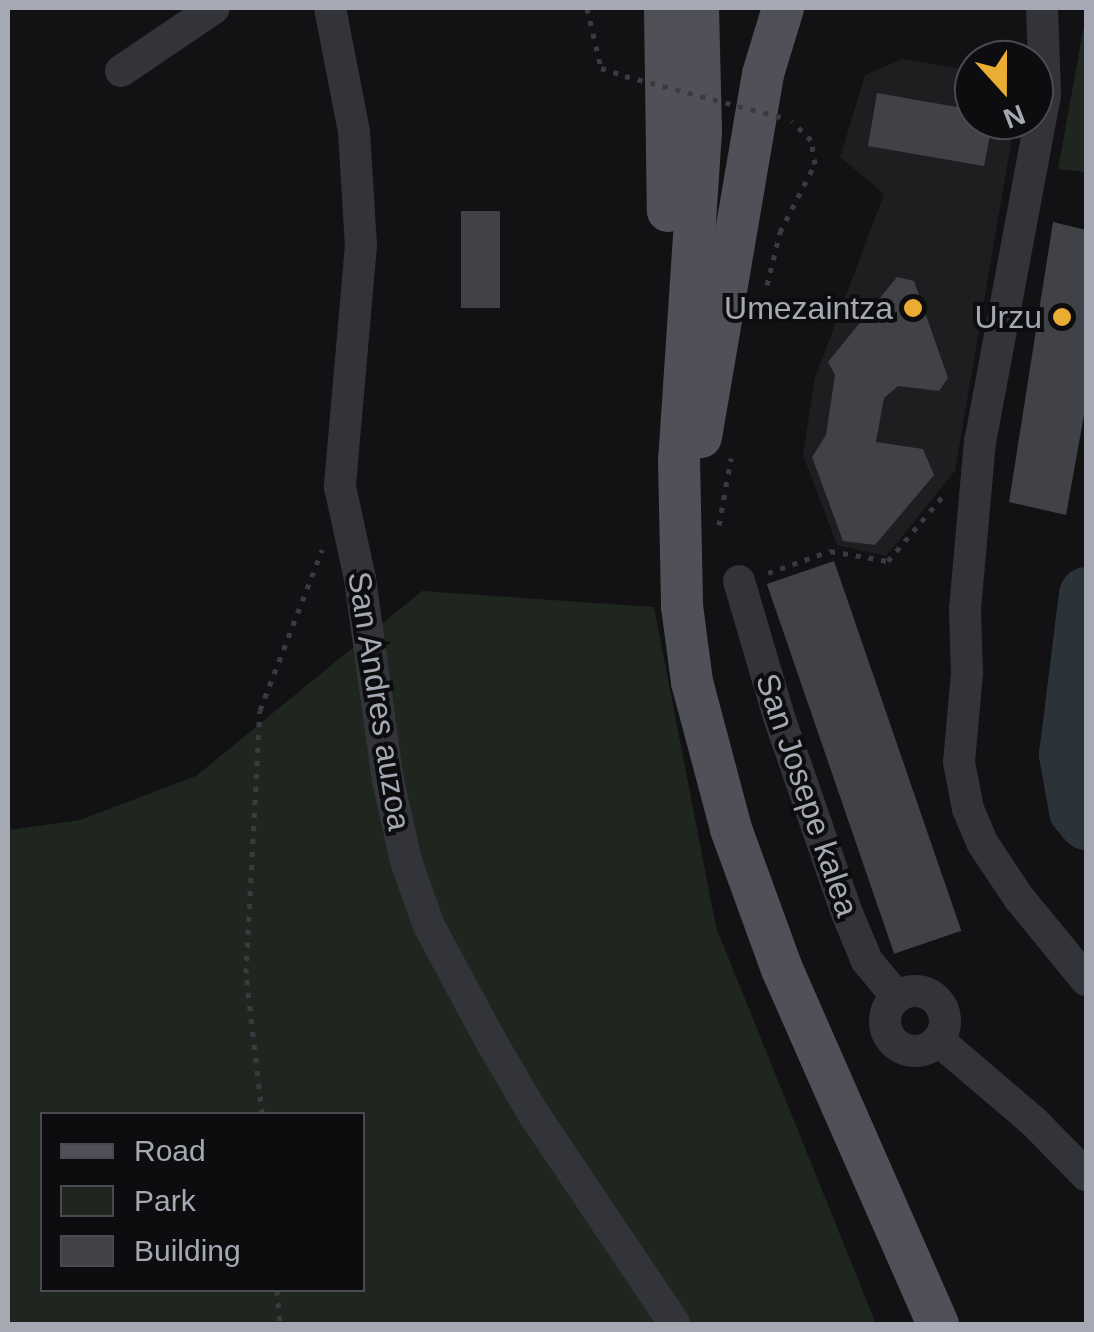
<!DOCTYPE html>
<style>
body{margin:0}
#map{position:relative;width:1094px;height:1332px;overflow:hidden;background:#121214;font-family:Helvetica,sans-serif}
div>[style]{position:absolute}
.built>*{inset:0;background:#1e1e21}
.green>*{inset:0;background:#1f261f}
.river>*{height:55px;margin:-27.5px;padding:0 27.5px;transform-origin:27.5px;border-radius:27.5px;background:#2b3339}
.building>*{inset:0;background:#414247;transform-origin:0 0}
.path>*{height:5px;margin-top:-2.5px;transform-origin:0;background:repeating-linear-gradient(90deg,#393b40 0 5px,transparent 0 13px)}
.minor>*{height:32px;margin:-16px;padding:0 16px;transform-origin:16px;border-radius:16px;background:#333439}
.minor>.ring{margin:-16px;padding:0;box-sizing:content-box;background:none;border:32px solid #333439;border-radius:50%}
.major>*{height:42px;margin:-21px;padding:0 21px;transform-origin:21px;border-radius:21px;background:#505158}
.path-bridge>*{height:5px;margin-top:-2.5px;transform-origin:0;background:repeating-linear-gradient(90deg,#393b40 0 5px,transparent 0 13px)}
.dots>*{width:28px;height:28px;translate:-50% -50%;box-sizing:border-box;border:5px solid #0d0d0f;border-radius:50%}
span{translate:-50% -50%;white-space:nowrap;text-align:center;line-height:1.15;-webkit-text-stroke:8px #0d0d0f;paint-order:stroke}
.poi-label{font-size:32px;color:#a4a9b4}
.right{translate:-100% -50%;text-align:right}
.street-label{font-size:32px;color:#a4a9b4}
.frame{position:absolute;inset:0;border:10px solid #a4a9b4;pointer-events:none}
.legend{position:absolute;left:40px;top:1112px;width:325px;height:180px;box-sizing:border-box;background:#0d0d0f;border:2px solid #494b51;margin:0;padding:12px 18px;list-style:none;font-size:30px;color:#a4a9b4}
.legend li{display:flex;align-items:center;gap:20px;height:50px}
.legend b{width:50px;border:2px solid #494b51}
.north{position:absolute;left:954px;top:40px;width:100px;height:100px;box-sizing:border-box;background:#0d0d0f;border:2px solid #494b51;border-radius:50%;rotate:159deg;font-size:28px;font-weight:700;line-height:40px;text-align:center;color:#a4a9b4}
.north::after{content:'';display:block;margin:auto;width:35px;height:45px;background:#ebac33;clip-path:polygon(50% 0,100% 100%,50% 72%,0 100%)}
</style>
<div id="map">
<div class="built">
<div style="clip-path:polygon(903px 59px,974px 71px,974px 120px,1015px 120px,955px 471px,886px 556px,837px 545px,803px 455px,815px 378px,884px 194px,840px 157px,865px 75px)"></div>
</div>
<div class="green">
<div style="clip-path:polygon(1086px 14px,1086px 172px,1058px 169px)"></div>
<div style="clip-path:polygon(evenodd,422px 591px,654px 607px,716px 927px,876px 1324px,8px 1324px,8px 830px,80px 820px,196px 776px,422px 591px,42px 1114px,362px 1114px,362px 1290px,42px 1290px,42px 1114px)"></div>
</div>
<div class="river">
<div style="left:1086px;top:594px;width:161px;rotate:97.1deg"></div>
<div style="left:1066px;top:754px;width:57px;rotate:79.9deg"></div>
<div style="left:1076px;top:810px;width:16px;rotate:50deg"></div>
</div>
<div class="building">
<div style="clip-path:polygon(877px 93px,974px 110px,974px 120px,993px 120px,984px 166px,868px 146px)"></div>
<div style="left:500px;top:211px;width:97px;height:39px;rotate:90deg"></div>
<div style="clip-path:polygon(1053px 222px,1086px 230px,1086px 404px,1066px 515px,1009px 502px)"></div>
<div style="clip-path:polygon(897px 277px,914px 281px,948px 378px,939px 391px,898px 386px,884px 398px,876px 442px,923px 449px,934px 475px,875px 545px,843px 541px,812px 457px,826px 435px,835px 375px,828px 362px)"></div>
<div style="left:834px;top:561px;width:391px;height:71px;rotate:71deg"></div>
</div>
<div class="path">
<div style="left:587px;top:8px;width:62px;rotate:76.9deg"></div>
<div style="left:601px;top:68px;width:25px;rotate:18deg"></div>
<div style="left:767px;top:285px;width:55px;rotate:-76.2deg"></div>
<div style="left:780px;top:232px;width:76px;rotate:-62.8deg"></div>
<div style="left:815px;top:164px;width:24px;rotate:-99deg"></div>
<div style="left:811px;top:140px;width:27px;rotate:-135deg"></div>
<div style="left:719px;top:525px;width:68px;rotate:-79.8deg"></div>
<div style="left:768px;top:573px;width:66px;rotate:-19.5deg"></div>
<div style="left:830px;top:551px;width:59px;rotate:9.8deg"></div>
<div style="left:888px;top:561px;width:84px;rotate:-49.8deg"></div>
<div style="left:262px;top:1114px;width:142px;rotate:-96.5deg"></div>
<div style="left:246px;top:973px;width:263px;rotate:-87deg"></div>
<div style="left:260px;top:710px;width:172px;rotate:-68.8deg"></div>
<div style="left:277px;top:1290px;width:34px;rotate:85deg"></div>
</div>
<div class="minor">
<div style="left:330px;top:8px;width:126px;rotate:79deg"></div>
<div style="left:354px;top:132px;width:113px;rotate:86.5deg"></div>
<div style="left:361px;top:245px;width:243px;rotate:95deg"></div>
<div style="left:340px;top:487px;width:94px;rotate:77.7deg"></div>
<div style="left:360px;top:579px;width:203px;rotate:82.1deg"></div>
<div style="left:388px;top:780px;width:83px;rotate:77.5deg"></div>
<div style="left:406px;top:861px;width:69px;rotate:70.5deg"></div>
<div style="left:429px;top:926px;width:133px;rotate:61.7deg"></div>
<div style="left:492px;top:1043px;width:81px;rotate:59.6deg"></div>
<div style="left:533px;top:1113px;width:254px;rotate:56.1deg"></div>
<div style="left:1042px;top:8px;width:87px;rotate:88deg"></div>
<div style="left:1045px;top:95px;width:352px;rotate:100.6deg"></div>
<div style="left:980px;top:441px;width:169px;rotate:95.1deg"></div>
<div style="left:965px;top:609px;width:64px;rotate:88.2deg"></div>
<div style="left:967px;top:673px;width:89px;rotate:95.1deg"></div>
<div style="left:959px;top:762px;width:48px;rotate:79.2deg"></div>
<div style="left:968px;top:809px;width:38px;rotate:67deg"></div>
<div style="left:983px;top:844px;width:65px;rotate:56.3deg"></div>
<div style="left:1019px;top:898px;width:106px;rotate:50.7deg"></div>
<div style="left:121px;top:71px;width:112px;rotate:-34.1deg"></div>
<div style="left:739px;top:581px;width:142px;rotate:73.6deg"></div>
<div style="left:779px;top:717px;width:207px;rotate:70.9deg"></div>
<div style="left:847px;top:913px;width:52px;rotate:67.4deg"></div>
<div style="left:867px;top:961px;width:47px;rotate:50.2deg"></div>
<div class="ring" style="left:885px;top:991px;width:28px;height:28px"></div>
<div style="left:938px;top:1040px;width:125px;rotate:40.5deg"></div>
<div style="left:1033px;top:1121px;width:76px;rotate:45.5deg"></div>
</div>
<div class="major">
<div style="left:665px;top:8px;width:203px;rotate:89.2deg"></div>
<div style="left:698px;top:8px;width:123px;rotate:88.6deg"></div>
<div style="left:701px;top:131px;width:329px;rotate:93.8deg"></div>
<div style="left:679px;top:459px;width:147px;rotate:88.8deg"></div>
<div style="left:682px;top:606px;width:77px;rotate:82.5deg"></div>
<div style="left:692px;top:682px;width:152px;rotate:75.1deg"></div>
<div style="left:731px;top:829px;width:149px;rotate:70deg"></div>
<div style="left:782px;top:969px;width:388px;rotate:66.3deg"></div>
<div style="left:701px;top:437px;width:368px;rotate:-80.3deg"></div>
<div style="left:763px;top:74px;width:69px;rotate:-73.1deg"></div>
</div>
<div class="path-bridge">
<div style="left:625px;top:76px;width:164px;rotate:14.8deg"></div>
</div>
<div class="dots">
<div style="left:913px;top:308px;background:#ebac33"></div>
<div style="left:1062px;top:317px;background:#ebac33"></div>
</div>
<div class="poi-label">
<span class="right" style="left:893px;top:308px">Umezaintza</span>
<span class="right" style="left:1042px;top:317px">Urzu</span>
</div>
<div class="street-label">
<span style="left:379px;top:701px;rotate:81deg">San Andres auzoa</span>
<span style="left:807px;top:795px;rotate:71deg">San Josepe kalea</span>
</div>
<div class="frame"></div>
<ul class="legend">
<li><b style="height:12px;background:#505158"></b>Road</li>
<li><b style="height:28px;background:#1f261f"></b>Park</li>
<li><b style="height:28px;background:#414247"></b>Building</li>
</ul>
<div class="north">N</div>
</div>
